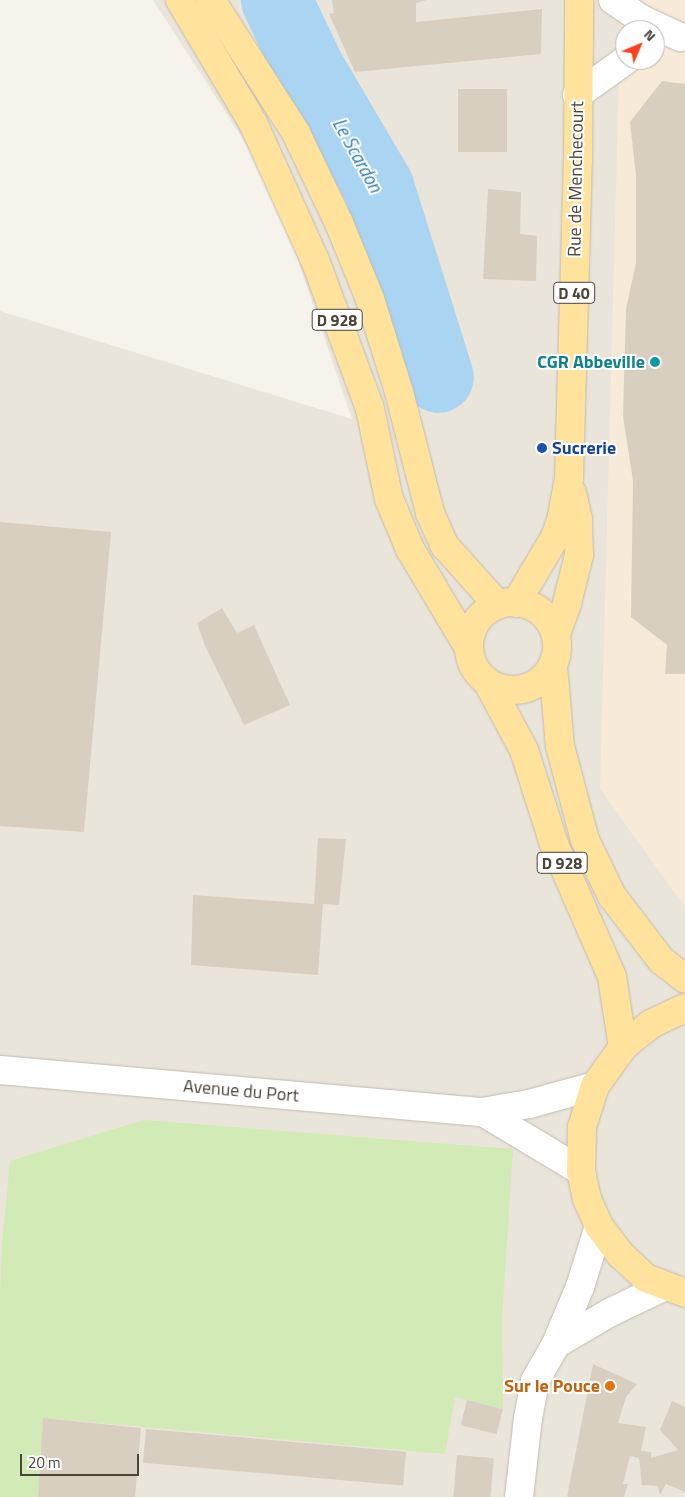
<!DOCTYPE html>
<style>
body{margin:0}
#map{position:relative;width:685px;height:1497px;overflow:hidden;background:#f6f3ec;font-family:"Titillium Web",sans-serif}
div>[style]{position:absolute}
.residential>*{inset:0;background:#eae5da}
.commercial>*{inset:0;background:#f7ead8}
.green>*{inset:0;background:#d2eab5}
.river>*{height:71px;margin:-35.5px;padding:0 35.5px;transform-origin:35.5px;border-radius:35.5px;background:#a9d4f2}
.building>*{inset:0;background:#d8cfc1;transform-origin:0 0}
.roads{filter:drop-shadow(0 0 1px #c2bbae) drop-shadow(0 0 1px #c2bbae)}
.minor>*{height:28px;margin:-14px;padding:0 14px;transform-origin:14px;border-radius:14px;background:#fff}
.major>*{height:28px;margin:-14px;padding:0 14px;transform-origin:14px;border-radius:14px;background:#ffe39c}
.major>.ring{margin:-14px;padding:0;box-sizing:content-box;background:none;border:28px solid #ffe39c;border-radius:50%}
.dots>*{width:14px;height:14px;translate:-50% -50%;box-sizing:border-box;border:2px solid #fff;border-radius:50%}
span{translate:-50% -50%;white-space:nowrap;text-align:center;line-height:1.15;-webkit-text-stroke:4px #fff;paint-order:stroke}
.shield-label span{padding:1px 4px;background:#fff;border:1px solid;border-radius:4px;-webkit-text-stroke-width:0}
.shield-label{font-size:16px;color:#4b4439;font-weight:700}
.street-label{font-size:18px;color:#4b4439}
.culture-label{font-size:18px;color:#0d838f;font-weight:700}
.right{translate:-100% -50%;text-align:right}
.transit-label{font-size:18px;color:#164399;font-weight:700}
.left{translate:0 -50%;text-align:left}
.food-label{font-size:18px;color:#c56008;font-weight:700}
.water-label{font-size:19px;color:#2e7ab2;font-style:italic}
.north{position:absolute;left:615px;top:20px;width:50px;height:50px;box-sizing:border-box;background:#fff;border:1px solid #b7b4b0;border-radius:50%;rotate:45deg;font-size:14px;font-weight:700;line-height:20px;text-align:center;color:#4b4439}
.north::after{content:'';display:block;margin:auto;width:18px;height:22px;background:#fc3f1d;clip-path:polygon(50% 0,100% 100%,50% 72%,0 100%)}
.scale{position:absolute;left:20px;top:1454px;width:119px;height:22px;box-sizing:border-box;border:2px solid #4b4439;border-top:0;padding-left:6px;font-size:15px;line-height:18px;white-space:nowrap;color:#4b4439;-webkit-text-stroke:4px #fff;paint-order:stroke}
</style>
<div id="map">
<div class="residential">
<div style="clip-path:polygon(evenodd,153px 0,685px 0,685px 1497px,0 1497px,0 311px,352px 419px,272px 184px,153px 0,625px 30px,655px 30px,655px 60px,625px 60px,625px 30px)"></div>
</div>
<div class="commercial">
<div style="clip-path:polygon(evenodd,621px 0,685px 0,685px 907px,600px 789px,621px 0,625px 30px,655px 30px,655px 60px,625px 60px,625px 30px)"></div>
</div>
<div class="green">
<div style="clip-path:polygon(144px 1120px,513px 1149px,502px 1319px,503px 1409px,455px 1397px,445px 1454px,43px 1418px,38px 1497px,0 1497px,0 1296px,2px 1245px,10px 1161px)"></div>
</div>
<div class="river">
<div style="left:276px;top:0;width:76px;rotate:64.4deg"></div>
<div style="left:309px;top:69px;width:136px;rotate:59.5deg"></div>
<div style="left:378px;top:186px;width:200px;rotate:72.6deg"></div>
</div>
<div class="building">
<div style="clip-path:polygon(332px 0,427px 0,416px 3px,416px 22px,542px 9px,541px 54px,355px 72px,329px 14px,334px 13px)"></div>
<div style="clip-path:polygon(662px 81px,685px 84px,685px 674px,665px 674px,667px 645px,631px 617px,633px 481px,623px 416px,626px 309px,636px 263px,636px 176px,630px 122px)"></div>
<div style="left:458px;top:89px;width:49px;height:63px"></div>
<div style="clip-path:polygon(488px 189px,521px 192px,520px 234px,537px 236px,536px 281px,483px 279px)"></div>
<div style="clip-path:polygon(0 522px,111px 532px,84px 832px,0 826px)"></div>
<div style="clip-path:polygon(222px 608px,237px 633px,254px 625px,290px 705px,244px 725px,206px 648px,197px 623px)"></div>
<div style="clip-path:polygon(318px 838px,346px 839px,339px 905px,323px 904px,318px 975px,191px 965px,193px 895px,314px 904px)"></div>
<div style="clip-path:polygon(593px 1364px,637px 1384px,626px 1397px,618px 1423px,646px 1427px,641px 1451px,651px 1452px,651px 1458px,678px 1450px,660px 1430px,672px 1401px,685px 1407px,685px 1492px,666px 1484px,660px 1495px,658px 1486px,642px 1485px,639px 1458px,630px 1456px,623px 1484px,628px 1484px,624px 1497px,567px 1497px)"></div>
<div style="left:467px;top:1400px;width:37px;height:26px;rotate:14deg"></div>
<div style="clip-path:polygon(43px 1418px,141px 1428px,135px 1497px,38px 1497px)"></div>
<div style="left:146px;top:1429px;width:261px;height:34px;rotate:5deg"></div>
<div style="left:457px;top:1455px;width:37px;height:42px;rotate:5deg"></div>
</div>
<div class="roads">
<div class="minor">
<div style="left:613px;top:0;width:36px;rotate:34deg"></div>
<div style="left:643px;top:20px;width:41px;rotate:24.7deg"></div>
<div style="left:577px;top:95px;width:60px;rotate:-35.5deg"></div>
<div style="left:0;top:1070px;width:485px;rotate:5deg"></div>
<div style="left:483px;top:1112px;width:47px;rotate:-9.9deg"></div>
<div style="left:529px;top:1104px;width:68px;rotate:-15.3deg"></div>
<div style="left:483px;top:1112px;width:114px;rotate:31deg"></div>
<div style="left:556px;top:1344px;width:61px;rotate:-30.3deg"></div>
<div style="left:609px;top:1313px;width:62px;rotate:-25.7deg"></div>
<div style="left:519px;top:1497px;width:80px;rotate:-83.5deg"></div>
<div style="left:528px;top:1418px;width:38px;rotate:-79deg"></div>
<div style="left:535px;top:1381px;width:43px;rotate:-60.4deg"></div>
<div style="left:556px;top:1344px;width:62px;rotate:-67.2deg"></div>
<div style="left:580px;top:1287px;width:64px;rotate:-72.7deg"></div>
</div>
<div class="major">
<div style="left:180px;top:0;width:143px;rotate:59.3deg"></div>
<div style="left:253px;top:123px;width:150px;rotate:65.7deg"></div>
<div style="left:315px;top:260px;width:159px;rotate:69.7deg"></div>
<div style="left:370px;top:409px;width:92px;rotate:78.1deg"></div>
<div style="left:389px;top:499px;width:54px;rotate:67.2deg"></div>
<div style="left:410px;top:549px;width:115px;rotate:59.2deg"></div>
<div style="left:211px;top:0;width:158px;rotate:57.4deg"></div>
<div style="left:296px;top:133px;width:100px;rotate:64.5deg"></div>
<div style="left:339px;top:223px;width:82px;rotate:67.8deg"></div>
<div style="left:370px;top:299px;width:97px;rotate:72.7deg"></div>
<div style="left:399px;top:392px;width:125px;rotate:75.6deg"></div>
<div style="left:430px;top:513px;width:36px;rotate:66deg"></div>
<div style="left:445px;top:546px;width:79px;rotate:48.1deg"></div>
<div class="ring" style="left:469px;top:602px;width:60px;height:60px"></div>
<div style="left:516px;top:603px;width:74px;rotate:-59.3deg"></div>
<div style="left:554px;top:539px;width:19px;rotate:-69deg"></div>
<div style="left:561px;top:521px;width:44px;rotate:-79.5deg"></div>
<div style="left:569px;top:478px;width:317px;rotate:-88.4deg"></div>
<div style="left:578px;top:161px;width:161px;rotate:-89.6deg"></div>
<div style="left:556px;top:634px;width:33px;rotate:-70deg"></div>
<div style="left:567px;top:603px;width:49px;rotate:-76deg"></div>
<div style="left:579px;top:555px;width:36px;rotate:-92deg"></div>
<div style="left:578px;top:519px;width:27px;rotate:-103deg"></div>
<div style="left:553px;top:665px;width:81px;rotate:85.1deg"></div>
<div style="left:560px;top:746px;width:97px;rotate:75.1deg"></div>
<div style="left:585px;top:840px;width:62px;rotate:64.3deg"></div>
<div style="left:612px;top:896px;width:81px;rotate:52.6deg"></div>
<div style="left:661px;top:960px;width:31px;rotate:38deg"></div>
<div style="left:488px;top:683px;width:76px;rotate:61.8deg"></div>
<div style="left:524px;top:750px;width:99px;rotate:72.3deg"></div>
<div style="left:554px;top:844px;width:145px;rotate:66.4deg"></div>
<div style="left:612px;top:977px;width:71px;rotate:81.1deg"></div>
<div style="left:685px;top:1008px;width:38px;rotate:155deg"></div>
<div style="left:651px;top:1024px;width:36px;rotate:141deg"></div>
<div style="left:623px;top:1047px;width:48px;rotate:125.7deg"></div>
<div style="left:595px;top:1086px;width:43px;rotate:107.6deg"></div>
<div style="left:582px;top:1127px;width:44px;rotate:91.3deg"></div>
<div style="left:581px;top:1171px;width:29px;rotate:78deg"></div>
<div style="left:587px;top:1199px;width:30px;rotate:66deg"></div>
<div style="left:599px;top:1226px;width:35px;rotate:53deg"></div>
<div style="left:620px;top:1254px;width:35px;rotate:43deg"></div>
<div style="left:646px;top:1278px;width:42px;rotate:21deg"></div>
</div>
</div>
<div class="dots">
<div style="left:655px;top:362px;background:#0f9aa8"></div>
<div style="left:542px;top:448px;background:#1a4fb4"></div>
<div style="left:610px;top:1386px;background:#e8710a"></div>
</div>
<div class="shield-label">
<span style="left:574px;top:293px">D 40</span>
<span style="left:337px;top:320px">D 928</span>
<span style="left:562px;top:863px">D 928</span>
</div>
<div class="street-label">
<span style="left:576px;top:179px;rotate:-89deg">Rue de Menchecourt</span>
<span style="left:241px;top:1091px;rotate:5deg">Avenue du Port</span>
</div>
<div class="culture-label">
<span class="right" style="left:645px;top:362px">CGR Abbeville</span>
</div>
<div class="transit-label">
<span class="left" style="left:552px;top:448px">Sucrerie</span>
</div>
<div class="food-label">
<span class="right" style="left:600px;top:1386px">Sur le Pouce</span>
</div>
<div class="water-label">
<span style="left:358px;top:155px;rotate:61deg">Le Scardon</span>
</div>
<div class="north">N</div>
<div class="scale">20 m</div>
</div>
